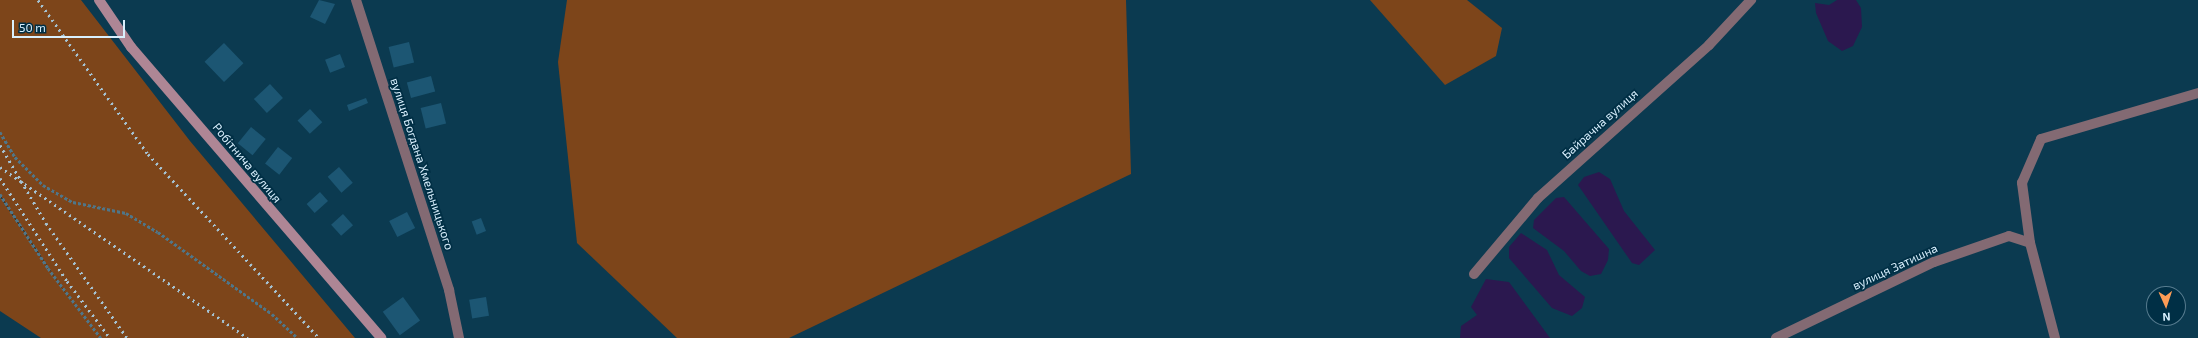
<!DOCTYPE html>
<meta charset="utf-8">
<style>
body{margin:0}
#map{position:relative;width:2198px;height:338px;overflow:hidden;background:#0b3a50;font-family:"Exo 2",sans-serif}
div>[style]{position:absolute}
.green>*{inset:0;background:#7d451a}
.water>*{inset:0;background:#2b184f}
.building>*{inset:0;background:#1c5673;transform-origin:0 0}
.path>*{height:2.5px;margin-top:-1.25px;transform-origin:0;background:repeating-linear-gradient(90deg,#4f7689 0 3px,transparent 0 5px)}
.street>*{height:10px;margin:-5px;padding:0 5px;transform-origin:5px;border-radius:5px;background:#836a73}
.secondary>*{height:10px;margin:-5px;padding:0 5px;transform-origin:5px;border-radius:5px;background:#ae8695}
.rail>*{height:3px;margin-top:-1.5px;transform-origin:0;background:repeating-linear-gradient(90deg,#a5c2d2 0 2px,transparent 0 6px)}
span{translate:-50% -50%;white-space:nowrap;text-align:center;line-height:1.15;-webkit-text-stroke:3.5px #002f45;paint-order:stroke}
.street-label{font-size:12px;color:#d9f0fe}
.north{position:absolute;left:2146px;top:286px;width:40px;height:40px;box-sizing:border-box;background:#002f45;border:1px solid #577c8f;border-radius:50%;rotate:177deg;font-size:11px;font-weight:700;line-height:16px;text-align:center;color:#d9f0fe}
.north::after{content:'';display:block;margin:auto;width:14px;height:18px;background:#fd9c56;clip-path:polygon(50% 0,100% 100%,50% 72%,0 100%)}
.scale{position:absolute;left:12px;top:20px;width:113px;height:18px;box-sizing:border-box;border:2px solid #d9f0fe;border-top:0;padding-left:5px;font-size:12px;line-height:14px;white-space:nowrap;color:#d9f0fe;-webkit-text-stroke:3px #002f45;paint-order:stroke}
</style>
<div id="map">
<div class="green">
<div style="clip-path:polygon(0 0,81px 0,190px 141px,355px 338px,41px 338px,0 311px,0 197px,81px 316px,0 195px)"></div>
<div style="clip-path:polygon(567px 0,1126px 0,1131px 174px,789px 338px,677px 338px,577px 243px,558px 62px)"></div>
<div style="clip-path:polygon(1370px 0,1467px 0,1502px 28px,1496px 56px,1445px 85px)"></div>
</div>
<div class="water">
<div style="clip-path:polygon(1837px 0,1856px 0,1861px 8px,1862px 27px,1853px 46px,1842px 51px,1828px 41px,1816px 13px,1815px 3px,1829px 5px)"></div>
<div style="clip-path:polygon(1599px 172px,1610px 179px,1624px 211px,1655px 250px,1639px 265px,1632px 263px,1578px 185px,1584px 177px)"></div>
<div style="clip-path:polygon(1564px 197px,1609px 249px,1608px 260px,1601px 274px,1590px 276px,1581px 271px,1564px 251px,1533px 228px,1534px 220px,1556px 198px)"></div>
<div style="clip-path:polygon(1521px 233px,1547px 250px,1559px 275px,1585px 297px,1582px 308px,1572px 316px,1552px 308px,1509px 258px,1509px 247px)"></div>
<div style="clip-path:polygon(1486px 279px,1509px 282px,1550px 338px,1460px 338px,1461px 326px,1477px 315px,1471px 307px)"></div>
</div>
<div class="building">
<div style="clip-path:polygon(319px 0,335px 4px,325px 24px,310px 17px)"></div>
<div style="left:409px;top:42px;width:21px;height:21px;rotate:76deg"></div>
<div style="left:224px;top:43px;width:28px;height:27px;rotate:46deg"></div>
<div style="left:340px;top:54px;width:14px;height:16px;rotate:69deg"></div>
<div style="left:431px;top:76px;width:16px;height:25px;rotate:75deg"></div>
<div style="left:270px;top:84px;width:19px;height:22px;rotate:47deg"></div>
<div style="clip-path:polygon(366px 98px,368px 103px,349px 111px,347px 105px)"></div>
<div style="left:441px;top:103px;width:21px;height:21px;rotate:76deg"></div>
<div style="left:310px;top:109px;width:18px;height:17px;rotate:47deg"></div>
<div style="left:251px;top:127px;width:19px;height:21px;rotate:39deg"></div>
<div style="left:278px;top:147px;width:18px;height:21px;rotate:38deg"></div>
<div style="left:339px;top:167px;width:21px;height:15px;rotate:49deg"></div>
<div style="left:320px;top:192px;width:12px;height:18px;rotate:48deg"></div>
<div style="left:407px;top:212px;width:18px;height:20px;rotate:63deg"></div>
<div style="left:343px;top:214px;width:15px;height:16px;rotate:48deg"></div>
<div style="left:481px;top:218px;width:14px;height:10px;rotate:69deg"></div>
<div style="left:403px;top:297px;width:29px;height:25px;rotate:54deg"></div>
<div style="left:486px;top:297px;width:19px;height:17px;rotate:81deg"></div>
</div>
<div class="path">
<div style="left:0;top:132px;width:29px;rotate:59deg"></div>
<div style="left:15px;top:157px;width:40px;rotate:45deg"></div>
<div style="left:43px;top:185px;width:34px;rotate:30deg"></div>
<div style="left:73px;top:202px;width:54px;rotate:11.7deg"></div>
<div style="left:126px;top:213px;width:37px;rotate:31deg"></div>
<div style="left:158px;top:232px;width:140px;rotate:35.7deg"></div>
<div style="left:272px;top:314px;width:35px;rotate:43deg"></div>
<div style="left:0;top:194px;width:88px;rotate:57deg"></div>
<div style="left:48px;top:268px;width:88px;rotate:52.9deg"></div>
</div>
<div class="street">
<div style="left:356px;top:0;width:305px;rotate:72.2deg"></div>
<div style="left:449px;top:290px;width:49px;rotate:78.2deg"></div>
<div style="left:1474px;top:274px;width:99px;rotate:-49.9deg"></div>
<div style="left:1538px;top:198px;width:229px;rotate:-41.8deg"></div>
<div style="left:1709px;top:45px;width:62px;rotate:-47deg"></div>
<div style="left:1776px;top:338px;width:175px;rotate:-25.7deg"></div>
<div style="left:1934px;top:262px;width:79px;rotate:-19.1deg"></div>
<div style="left:2009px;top:236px;width:22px;rotate:18deg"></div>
<div style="left:2055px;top:338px;width:98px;rotate:-104.7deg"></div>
<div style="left:2030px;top:243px;width:61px;rotate:-97.6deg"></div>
<div style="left:2022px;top:183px;width:48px;rotate:-66.6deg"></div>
<div style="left:2041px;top:139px;width:164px;rotate:-16.3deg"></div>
</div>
<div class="secondary">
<div style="left:99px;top:0;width:57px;rotate:55.8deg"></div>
<div style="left:131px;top:47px;width:384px;rotate:49.3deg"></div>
</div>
<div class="rail">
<div style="left:38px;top:0;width:189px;rotate:54.5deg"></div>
<div style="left:148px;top:154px;width:251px;rotate:47.1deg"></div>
<div style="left:0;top:145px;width:91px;rotate:59.5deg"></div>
<div style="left:46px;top:223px;width:141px;rotate:54.8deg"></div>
<div style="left:0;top:167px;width:301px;rotate:34.6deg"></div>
<div style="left:0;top:178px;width:123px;rotate:57deg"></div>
<div style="left:67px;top:281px;width:71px;rotate:53deg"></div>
</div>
<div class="street-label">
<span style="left:1600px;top:124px;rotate:-42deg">Байрачна вулиця</span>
<span style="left:247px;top:163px;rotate:50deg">Робітнича вулиця</span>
<span style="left:422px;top:164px;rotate:72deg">вулиця Богдана Хмельницького</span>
<span style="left:1895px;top:267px;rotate:-25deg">вулиця Затишна</span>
</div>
<div class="north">N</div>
<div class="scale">50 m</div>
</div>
